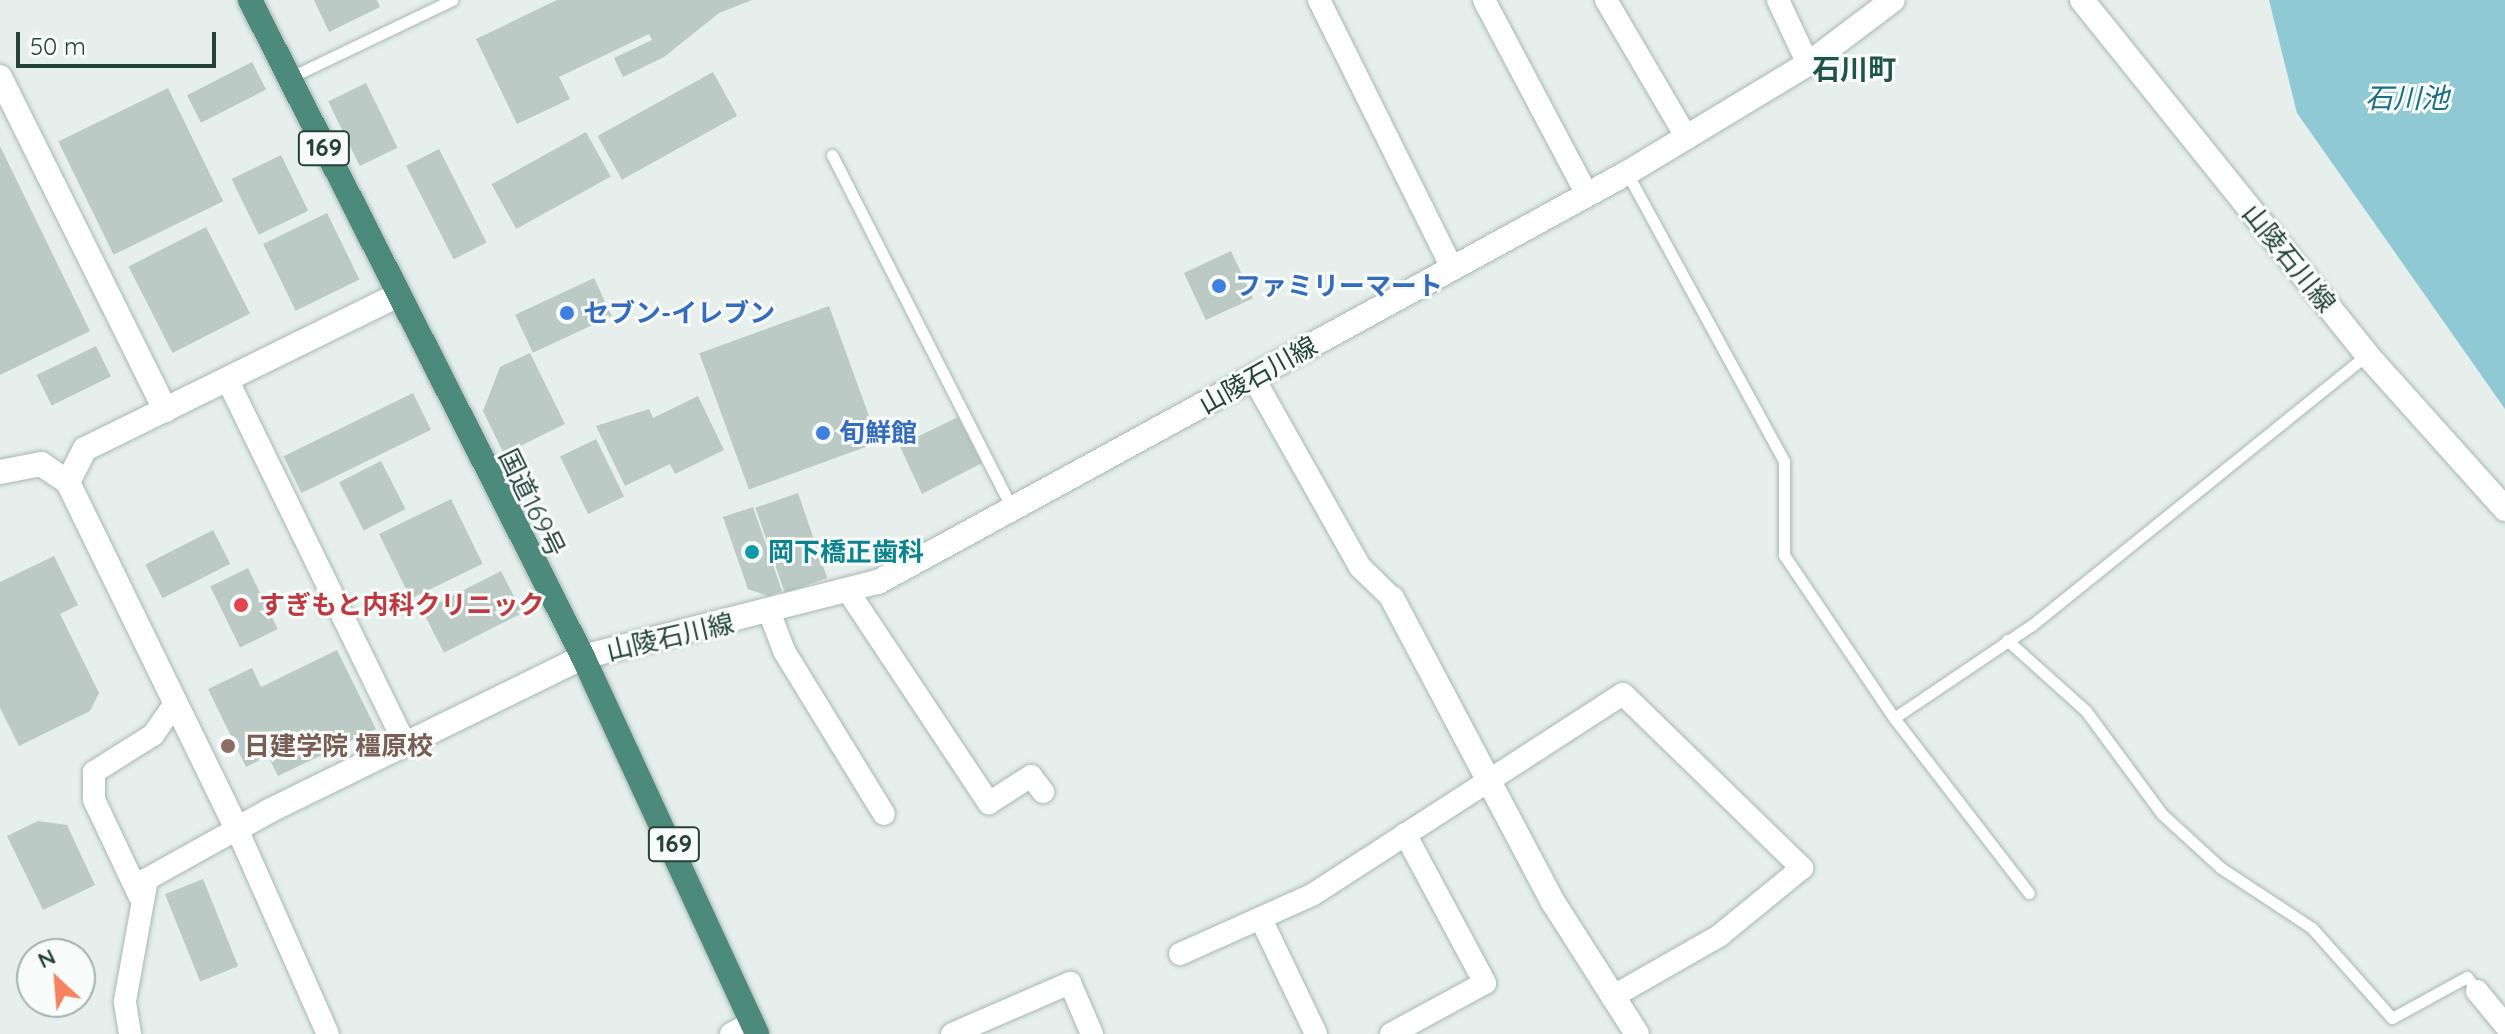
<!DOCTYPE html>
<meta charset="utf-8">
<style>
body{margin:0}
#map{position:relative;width:2505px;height:1034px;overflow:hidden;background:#e6efeb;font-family:Quicksand,"Noto Sans JP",sans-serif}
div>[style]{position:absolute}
.water>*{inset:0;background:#8ec9d4}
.building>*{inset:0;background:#bbcac4;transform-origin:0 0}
.roads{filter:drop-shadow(0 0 2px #a8b8b2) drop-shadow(0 0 2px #a8b8b2)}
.service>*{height:11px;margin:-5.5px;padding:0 5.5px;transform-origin:5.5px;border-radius:5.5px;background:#fff}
.minor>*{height:22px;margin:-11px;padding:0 11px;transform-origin:11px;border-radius:11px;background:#fff}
.tertiary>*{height:24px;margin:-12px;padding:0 12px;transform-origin:12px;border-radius:12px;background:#fff}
.secondary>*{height:24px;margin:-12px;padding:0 12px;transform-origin:12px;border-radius:12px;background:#fff}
.trunk>*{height:24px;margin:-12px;padding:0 12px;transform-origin:12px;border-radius:12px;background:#4c8a7c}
.dots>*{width:22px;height:22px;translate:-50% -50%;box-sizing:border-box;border:4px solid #f7fbf9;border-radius:50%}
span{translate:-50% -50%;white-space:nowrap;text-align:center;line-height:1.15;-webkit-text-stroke:6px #f7fbf9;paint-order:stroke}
.shield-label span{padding:2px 6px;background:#f7fbf9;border:2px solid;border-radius:6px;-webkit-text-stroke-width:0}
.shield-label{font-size:24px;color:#24423a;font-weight:700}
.street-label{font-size:26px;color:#24423a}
.shop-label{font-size:26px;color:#366cbe;font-weight:700}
.left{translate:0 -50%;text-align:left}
.culture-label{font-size:26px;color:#0d838f;font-weight:700}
.health-label{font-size:26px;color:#be3a42;font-weight:700}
.education-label{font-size:26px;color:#785e54;font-weight:700}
.neighbourhood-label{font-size:28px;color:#1f5548;font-weight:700}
.water-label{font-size:28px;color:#1c6f80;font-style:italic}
.north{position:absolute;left:16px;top:938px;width:80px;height:80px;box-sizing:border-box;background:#f7fbf9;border:2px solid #a3b1ad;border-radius:50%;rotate:334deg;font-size:22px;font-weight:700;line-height:32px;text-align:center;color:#24423a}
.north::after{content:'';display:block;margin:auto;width:28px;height:36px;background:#f4845f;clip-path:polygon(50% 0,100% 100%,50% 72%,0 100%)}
.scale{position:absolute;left:16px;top:32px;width:200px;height:36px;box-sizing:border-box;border:4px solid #24423a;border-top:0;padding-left:10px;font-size:24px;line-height:28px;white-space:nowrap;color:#24423a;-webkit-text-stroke:6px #f7fbf9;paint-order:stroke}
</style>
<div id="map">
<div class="water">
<div style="clip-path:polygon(2269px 0,2505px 0,2505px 409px,2297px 113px)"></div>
</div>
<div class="building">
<div style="clip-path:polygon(314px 0,377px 0,380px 7px,329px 32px)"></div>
<div style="clip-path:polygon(557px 0,752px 0,719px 13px,664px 57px,623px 77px,614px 58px,652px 40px,649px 34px,559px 77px,570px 99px,517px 124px,476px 39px)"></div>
<div style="left:252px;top:62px;width:31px;height:73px;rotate:63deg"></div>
<div style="left:713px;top:72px;width:50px;height:132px;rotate:61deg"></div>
<div style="left:366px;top:83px;width:72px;height:42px;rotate:64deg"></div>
<div style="left:168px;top:88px;width:126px;height:122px;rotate:64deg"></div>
<div style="left:586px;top:132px;width:51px;height:108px;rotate:61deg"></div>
<div style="clip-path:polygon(0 146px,90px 331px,0 375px)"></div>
<div style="left:439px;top:149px;width:105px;height:37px;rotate:63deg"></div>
<div style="left:281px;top:155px;width:62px;height:55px;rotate:64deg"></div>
<div style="left:327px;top:213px;width:74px;height:71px;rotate:64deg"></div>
<div style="left:206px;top:227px;width:97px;height:87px;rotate:63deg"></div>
<div style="left:1231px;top:251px;width:52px;height:52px;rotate:65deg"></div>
<div style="left:594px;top:278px;width:42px;height:87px;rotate:65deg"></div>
<div style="left:829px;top:306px;width:145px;height:138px;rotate:70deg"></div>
<div style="left:96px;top:346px;width:34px;height:66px;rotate:64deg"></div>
<div style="clip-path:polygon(530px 353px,565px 424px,504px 454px,483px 411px,500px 367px)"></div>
<div style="left:413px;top:393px;width:41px;height:144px;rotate:64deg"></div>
<div style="clip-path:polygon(698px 396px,724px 450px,675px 474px,670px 464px,625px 486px,596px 426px,649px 409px,653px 418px)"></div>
<div style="clip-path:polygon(958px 417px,982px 463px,922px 494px,896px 438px,913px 429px,917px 437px)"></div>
<div style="left:596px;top:439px;width:64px;height:40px;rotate:64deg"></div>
<div style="left:381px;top:461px;width:54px;height:47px;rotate:63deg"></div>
<div style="left:798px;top:493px;width:90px;height:45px;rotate:71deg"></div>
<div style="left:451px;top:499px;width:72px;height:80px;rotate:64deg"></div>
<div style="clip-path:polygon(753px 507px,782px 591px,768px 596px,748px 589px,723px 517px)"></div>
<div style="left:213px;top:530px;width:38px;height:76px;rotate:63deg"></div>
<div style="clip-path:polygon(54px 556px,78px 605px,60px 614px,99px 693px,90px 711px,19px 746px,0 708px,0 582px)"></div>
<div style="left:248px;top:568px;width:68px;height:42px;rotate:64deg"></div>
<div style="left:501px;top:571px;width:47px;height:88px;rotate:63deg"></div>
<div style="clip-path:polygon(337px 650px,376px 729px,278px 776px,268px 756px,246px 767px,208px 689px,252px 668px,261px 687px)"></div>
<div style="clip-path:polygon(38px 821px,67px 825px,95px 885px,43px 910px,7px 836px)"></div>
<div style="left:203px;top:879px;width:94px;height:41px;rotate:68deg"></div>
</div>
<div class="roads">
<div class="service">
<div style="left:289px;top:78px;width:181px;rotate:-25.6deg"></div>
<div style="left:832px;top:155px;width:396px;rotate:63deg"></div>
<div style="left:1627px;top:173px;width:328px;rotate:61.4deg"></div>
<div style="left:1784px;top:461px;width:94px;rotate:90deg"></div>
<div style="left:1784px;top:555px;width:197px;rotate:56deg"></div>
<div style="left:1894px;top:718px;width:221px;rotate:52.4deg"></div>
<div style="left:2007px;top:640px;width:106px;rotate:41.9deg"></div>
<div style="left:2086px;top:711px;width:128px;rotate:53.6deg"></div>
<div style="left:2162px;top:814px;width:80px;rotate:42.5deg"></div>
<div style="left:2221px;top:868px;width:109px;rotate:33.4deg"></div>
<div style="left:2312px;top:928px;width:120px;rotate:48.4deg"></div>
<div style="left:2392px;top:1018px;width:85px;rotate:-28.7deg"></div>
<div style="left:2467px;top:977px;width:17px;rotate:54deg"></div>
<div style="left:1894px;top:718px;width:166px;rotate:-34deg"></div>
<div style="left:2032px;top:625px;width:430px;rotate:-38.9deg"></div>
</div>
<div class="minor">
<div style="left:1319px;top:0;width:299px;rotate:63.6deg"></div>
<div style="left:1484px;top:0;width:218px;rotate:62.1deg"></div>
<div style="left:1606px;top:0;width:160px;rotate:59.6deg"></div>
<div style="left:1778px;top:0;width:71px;rotate:64.9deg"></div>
<div style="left:1253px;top:377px;width:218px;rotate:60.6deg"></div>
<div style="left:1360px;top:567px;width:45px;rotate:44.1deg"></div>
<div style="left:227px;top:379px;width:406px;rotate:64deg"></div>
<div style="left:848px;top:591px;width:255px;rotate:56.4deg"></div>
<div style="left:989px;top:803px;width:50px;rotate:-32.7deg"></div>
<div style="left:1031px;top:776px;width:20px;rotate:53deg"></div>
<div style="left:770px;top:614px;width:40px;rotate:69deg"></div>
<div style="left:784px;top:651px;width:191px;rotate:58.5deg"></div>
<div style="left:139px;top:895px;width:105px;rotate:-115.3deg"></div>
<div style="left:94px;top:800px;width:28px;rotate:-90deg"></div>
<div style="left:94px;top:772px;width:70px;rotate:-32.1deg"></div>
<div style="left:153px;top:735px;width:38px;rotate:-55deg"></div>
<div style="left:1261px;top:919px;width:127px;rotate:64.4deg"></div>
<div style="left:1180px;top:954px;width:145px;rotate:-24.1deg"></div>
<div style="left:1312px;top:895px;width:370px;rotate:-32.9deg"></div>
<div style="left:1623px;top:694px;width:250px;rotate:44.2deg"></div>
<div style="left:1802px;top:868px;width:107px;rotate:140.7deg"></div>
<div style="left:1719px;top:936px;width:123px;rotate:150.3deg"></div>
<div style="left:2477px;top:991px;width:44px;rotate:50.5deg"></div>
<div style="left:130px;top:1034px;width:33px;rotate:-99deg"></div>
<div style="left:125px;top:1001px;width:124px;rotate:-79.8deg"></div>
<div style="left:147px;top:879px;width:103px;rotate:-29.1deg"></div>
<div style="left:237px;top:829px;width:224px;rotate:66.1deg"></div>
<div style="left:731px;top:1034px;width:24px;rotate:-28deg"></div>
<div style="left:952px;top:1034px;width:129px;rotate:-23.4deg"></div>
<div style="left:1070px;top:983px;width:56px;rotate:66.7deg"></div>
<div style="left:1391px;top:1034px;width:107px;rotate:-28.5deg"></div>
<div style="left:1485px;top:983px;width:169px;rotate:-118.2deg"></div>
</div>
<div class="tertiary">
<div style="left:0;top:77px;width:372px;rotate:63.6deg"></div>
<div style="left:0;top:472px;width:42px;rotate:-11deg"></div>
<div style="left:41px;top:464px;width:32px;rotate:34deg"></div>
<div style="left:1392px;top:598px;width:344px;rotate:62.1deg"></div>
<div style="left:1553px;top:902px;width:156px;rotate:57.5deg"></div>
<div style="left:271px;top:810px;width:39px;rotate:151deg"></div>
<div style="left:237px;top:829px;width:386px;rotate:-116deg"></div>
<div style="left:68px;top:482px;width:37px;rotate:-63deg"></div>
<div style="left:85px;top:449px;width:349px;rotate:-26.2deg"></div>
</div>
<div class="secondary">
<div style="left:2082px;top:0;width:455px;rotate:51.2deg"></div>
<div style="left:2367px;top:355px;width:207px;rotate:48.1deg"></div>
<div style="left:271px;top:810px;width:347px;rotate:-26.1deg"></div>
<div style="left:583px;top:657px;width:304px;rotate:-14.3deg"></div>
<div style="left:878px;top:582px;width:853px;rotate:-28.64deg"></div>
<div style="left:1627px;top:173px;width:211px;rotate:-31.1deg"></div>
<div style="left:1808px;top:64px;width:106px;rotate:-37deg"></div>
</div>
<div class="trunk">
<div style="left:250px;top:0;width:737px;rotate:63.12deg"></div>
<div style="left:583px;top:657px;width:415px;rotate:65.2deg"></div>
</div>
</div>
<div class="dots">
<div style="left:1219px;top:286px;background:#3f7fe0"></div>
<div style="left:567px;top:313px;background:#3f7fe0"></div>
<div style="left:823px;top:433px;background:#3f7fe0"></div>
<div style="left:752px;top:552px;background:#0f9aa8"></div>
<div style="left:241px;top:605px;background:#e0444e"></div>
<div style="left:228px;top:746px;background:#8d6e63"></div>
</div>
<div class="shield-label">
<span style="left:324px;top:148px">169</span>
<span style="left:674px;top:844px">169</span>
</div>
<div class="street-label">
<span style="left:2289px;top:258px;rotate:51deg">山陵石川線</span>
<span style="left:1258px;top:375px;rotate:-29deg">山陵石川線</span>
<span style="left:532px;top:503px;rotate:64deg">国道169号</span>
<span style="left:670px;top:637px;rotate:-13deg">山陵石川線</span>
</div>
<div class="shop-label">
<span class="left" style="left:1235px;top:286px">ファミリーマート</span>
<span class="left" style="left:583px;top:313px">セブン-イレブン</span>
<span class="left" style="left:839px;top:433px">旬鮮館</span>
</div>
<div class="culture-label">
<span class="left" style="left:768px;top:552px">岡下橋正歯科</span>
</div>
<div class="health-label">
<span class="left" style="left:259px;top:605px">すぎもと内科クリニック</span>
</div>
<div class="education-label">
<span class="left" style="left:244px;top:746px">日建学院 橿原校</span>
</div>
<div class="neighbourhood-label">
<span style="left:1854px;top:69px">石川町</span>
</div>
<div class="water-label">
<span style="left:2407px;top:98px">石川池</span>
</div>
<div class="north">N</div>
<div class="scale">50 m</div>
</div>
